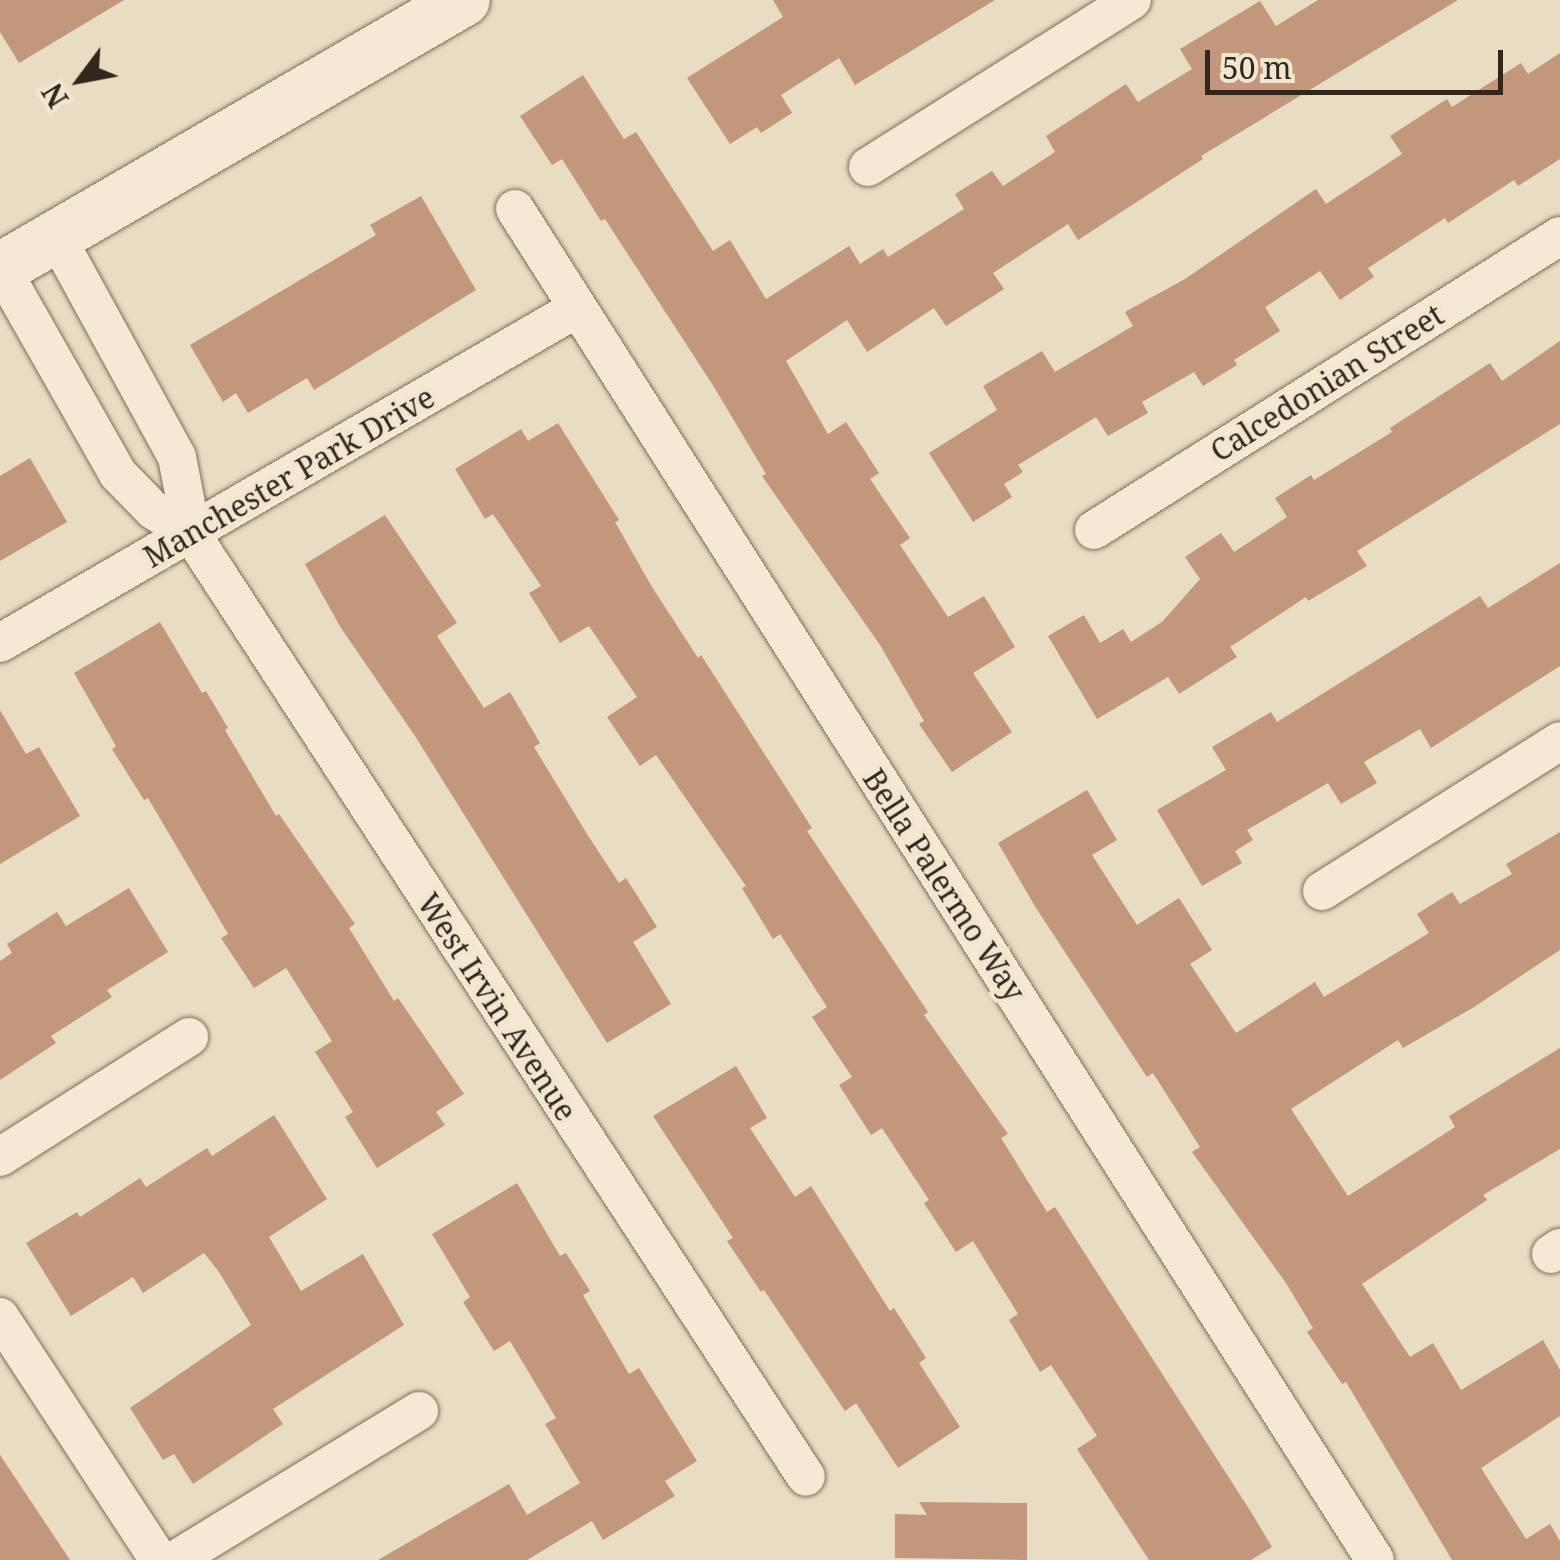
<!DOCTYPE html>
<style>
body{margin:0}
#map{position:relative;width:1560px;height:1560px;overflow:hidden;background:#e8dcc2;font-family:"Noto Serif",serif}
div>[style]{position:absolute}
.building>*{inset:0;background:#c2977b}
.roads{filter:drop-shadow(0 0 2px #806e5b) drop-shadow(0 0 2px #806e5b)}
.street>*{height:38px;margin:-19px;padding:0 19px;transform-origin:19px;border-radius:19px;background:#f4ead4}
.secondary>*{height:52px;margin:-26px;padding:0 26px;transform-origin:26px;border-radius:26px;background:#f4ead4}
span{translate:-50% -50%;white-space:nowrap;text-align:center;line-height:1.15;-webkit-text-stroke:9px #f1e7d0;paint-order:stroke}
.street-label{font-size:30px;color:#31271e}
.north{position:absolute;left:30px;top:30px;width:100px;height:100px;-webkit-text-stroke:8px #f1e7d0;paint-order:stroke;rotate:238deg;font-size:28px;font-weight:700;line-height:40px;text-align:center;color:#31271e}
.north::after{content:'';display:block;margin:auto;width:35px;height:45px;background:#31271e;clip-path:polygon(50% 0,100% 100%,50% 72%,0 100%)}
.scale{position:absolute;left:1205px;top:50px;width:298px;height:45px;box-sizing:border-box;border:5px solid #31271e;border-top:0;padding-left:12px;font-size:30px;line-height:35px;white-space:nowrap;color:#31271e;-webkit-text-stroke:8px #f1e7d0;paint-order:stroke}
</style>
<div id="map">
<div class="building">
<div style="clip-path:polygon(0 0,124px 0,19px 63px,0 32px)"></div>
<div style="clip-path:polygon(773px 0,995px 0,855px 85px,839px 58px,781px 95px,792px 113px,761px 133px,757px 127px,730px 144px,687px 78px,783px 17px)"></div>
<div style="clip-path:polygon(1318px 0,1458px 0,1201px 156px,1203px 159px,1078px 240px,1068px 224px,993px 273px,1004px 289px,946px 326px,934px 308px,867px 352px,847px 320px,786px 361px,828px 434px,846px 422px,879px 473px,870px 479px,910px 538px,900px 545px,948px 617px,984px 596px,1015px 647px,973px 673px,1012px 732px,952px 772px,919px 724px,924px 721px,880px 645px,762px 476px,766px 474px,714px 387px,605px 219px,601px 221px,562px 159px,552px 165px,520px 116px,583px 75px,624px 139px,636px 132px,713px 251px,730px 240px,766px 299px,849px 246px,860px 264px,883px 249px,888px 257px,964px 209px,955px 194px,992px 171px,1003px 186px,1055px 152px,1046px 136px,1126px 84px,1138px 102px,1192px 69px,1180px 49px,1260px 1px,1276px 26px)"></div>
<div style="clip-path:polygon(1560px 53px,1560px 159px,1518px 186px,1514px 180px,1448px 223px,1445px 218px,1368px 268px,1374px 277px,1340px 300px,1320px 271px,1265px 307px,1280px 331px,1234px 360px,1237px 365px,1203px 386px,1194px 372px,1142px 402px,1148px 413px,1108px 436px,1096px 417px,1018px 465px,1023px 472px,1004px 484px,1012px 497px,973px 522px,929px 453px,997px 410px,983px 386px,1042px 351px,1055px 372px,1133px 326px,1125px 312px,1185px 279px,1316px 189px,1326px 204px,1402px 154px,1390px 136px,1447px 99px,1452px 107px,1521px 63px,1528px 74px)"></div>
<div style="clip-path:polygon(421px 196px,476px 290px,314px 390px,307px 378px,248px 413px,236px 393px,223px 402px,190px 345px,376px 235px,370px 225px)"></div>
<div style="clip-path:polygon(1560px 341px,1560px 424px,1357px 551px,1367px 566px,1308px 601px,1306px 597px,1230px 647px,1237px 657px,1179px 694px,1168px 677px,1097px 719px,1048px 636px,1084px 615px,1100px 643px,1123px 629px,1131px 642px,1162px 622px,1200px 579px,1185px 557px,1221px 533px,1234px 552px,1287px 517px,1275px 498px,1311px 475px,1314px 480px,1392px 432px,1390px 428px,1490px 363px,1502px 381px)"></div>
<div style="clip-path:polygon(558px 423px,619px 520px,615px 522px,652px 587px,698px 658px,701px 655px,812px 828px,807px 831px,928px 1012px,924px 1015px,1008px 1134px,1001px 1138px,1047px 1212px,1055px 1207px,1251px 1512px,1272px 1547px,1251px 1560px,1149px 1560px,1077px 1449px,1097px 1436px,1051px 1365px,1040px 1372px,1009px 1320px,1018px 1314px,973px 1241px,956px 1252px,924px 1203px,929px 1200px,882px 1128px,871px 1135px,839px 1085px,852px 1077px,812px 1017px,827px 1007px,780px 934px,773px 939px,742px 888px,746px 886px,656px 755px,640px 766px,607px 717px,637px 697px,589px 626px,560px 643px,529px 593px,541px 586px,493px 514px,485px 519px,455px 469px,521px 429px,528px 441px)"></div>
<div style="clip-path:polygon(30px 458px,67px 522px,0 561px,0 476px)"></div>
<div style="clip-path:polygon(385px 515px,457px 623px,437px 636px,484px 708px,510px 692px,540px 743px,534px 747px,587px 834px,619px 883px,626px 878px,657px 927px,633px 942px,671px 1004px,607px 1043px,415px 736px,341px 628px,305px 564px)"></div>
<div style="clip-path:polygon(1560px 563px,1560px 666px,1431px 748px,1420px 729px,1364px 762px,1377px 783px,1341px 804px,1328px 783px,1247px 830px,1253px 840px,1235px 851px,1242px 863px,1202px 886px,1157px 810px,1226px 770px,1212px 747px,1271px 712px,1277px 722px,1480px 596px,1488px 608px)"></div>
<div style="clip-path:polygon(160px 622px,202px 693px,206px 691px,228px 728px,225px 730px,276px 816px,279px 814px,355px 924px,349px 928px,394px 1001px,398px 998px,464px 1094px,436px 1112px,445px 1125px,377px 1168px,345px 1117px,353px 1112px,315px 1052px,332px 1041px,286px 968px,254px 988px,221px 938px,228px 934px,191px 871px,148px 798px,144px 800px,112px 749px,116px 746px,74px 673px)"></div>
<div style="clip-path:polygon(0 710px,26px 754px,39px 747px,80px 816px,0 864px)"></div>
<div style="clip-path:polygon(1087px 790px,1117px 840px,1092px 855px,1137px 925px,1179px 898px,1212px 950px,1190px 964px,1236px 1033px,1315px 982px,1324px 997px,1429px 933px,1417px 914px,1452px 892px,1460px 904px,1512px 874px,1506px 864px,1560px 832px,1560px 950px,1474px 1007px,1403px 1048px,1398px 1040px,1291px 1109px,1348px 1196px,1455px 1127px,1449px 1116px,1560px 1048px,1560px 1149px,1483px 1195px,1487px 1200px,1362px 1284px,1410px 1357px,1433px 1343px,1461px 1390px,1543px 1340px,1560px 1370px,1560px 1416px,1481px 1468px,1526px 1539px,1550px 1524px,1560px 1541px,1560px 1560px,1452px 1560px,1346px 1382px,1342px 1384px,1307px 1332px,1313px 1328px,1286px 1283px,1192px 1152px,1200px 1147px,1153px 1073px,1147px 1077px,1036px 908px,998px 843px)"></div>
<div style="clip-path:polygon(129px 888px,168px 952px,107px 990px,112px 997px,51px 1036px,56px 1043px,0 1080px,0 961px,12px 953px,7px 944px,57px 912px,66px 926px)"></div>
<div style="clip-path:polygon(736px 1066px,767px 1118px,750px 1128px,795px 1197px,811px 1186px,890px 1311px,894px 1308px,926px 1358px,919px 1363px,960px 1427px,898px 1468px,856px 1403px,845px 1411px,764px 1290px,761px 1292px,727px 1241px,733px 1238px,653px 1116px)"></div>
<div style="clip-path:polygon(274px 1115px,327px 1199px,269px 1237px,301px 1291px,363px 1254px,404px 1325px,273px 1409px,283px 1424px,193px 1484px,174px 1454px,163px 1460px,130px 1408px,251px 1325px,219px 1272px,204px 1253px,143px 1293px,133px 1277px,71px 1316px,26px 1243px,77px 1212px,80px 1217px,140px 1178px,146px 1187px,207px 1148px,212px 1156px)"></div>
<div style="clip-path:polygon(517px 1183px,560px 1256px,566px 1253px,590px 1291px,583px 1295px,629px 1374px,639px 1368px,697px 1461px,665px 1481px,675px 1496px,603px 1540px,592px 1521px,527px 1560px,378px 1560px,509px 1484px,527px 1515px,580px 1483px,545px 1424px,556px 1418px,510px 1341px,494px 1351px,463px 1302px,470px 1297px,432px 1234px)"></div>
<div style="clip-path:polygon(0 1455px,70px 1560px,0 1560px)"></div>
<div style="clip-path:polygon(919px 1502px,1027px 1503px,1027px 1560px,895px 1558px,895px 1514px,927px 1515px)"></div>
</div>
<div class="roads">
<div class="street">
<div style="left:868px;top:167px;width:312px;rotate:-32.3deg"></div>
<div style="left:515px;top:209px;width:1601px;rotate:57.52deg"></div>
<div style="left:56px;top:236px;width:252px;rotate:61.3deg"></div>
<div style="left:177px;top:457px;width:79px;rotate:79.1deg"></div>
<div style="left:1px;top:268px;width:237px;rotate:60.4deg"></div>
<div style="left:118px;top:474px;width:50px;rotate:45.8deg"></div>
<div style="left:153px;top:510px;width:46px;rotate:32.7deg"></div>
<div style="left:192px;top:535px;width:1124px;rotate:56.9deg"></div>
<div style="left:1094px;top:530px;width:551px;rotate:-32.25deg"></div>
<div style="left:0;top:643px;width:666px;rotate:-30.11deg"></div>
<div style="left:1322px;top:891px;width:281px;rotate:-32.2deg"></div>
<div style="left:0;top:1157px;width:224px;rotate:-32.4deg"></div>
<div style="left:1551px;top:1254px;width:11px;rotate:-34deg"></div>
<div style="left:0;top:1317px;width:290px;rotate:56.8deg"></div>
<div style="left:175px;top:1560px;width:286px;rotate:-31.4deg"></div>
</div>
<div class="secondary">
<div style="left:0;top:269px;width:536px;rotate:-30.1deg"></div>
</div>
</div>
<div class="street-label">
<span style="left:1327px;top:383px;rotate:-32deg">Calcedonian Street</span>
<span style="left:289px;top:477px;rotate:-30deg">Manchester Park Drive</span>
<span style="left:944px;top:885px;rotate:57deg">Bella Palermo Way</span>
<span style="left:497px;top:1007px;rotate:57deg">West Irvin Avenue</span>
</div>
<div class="north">N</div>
<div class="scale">50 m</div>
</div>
